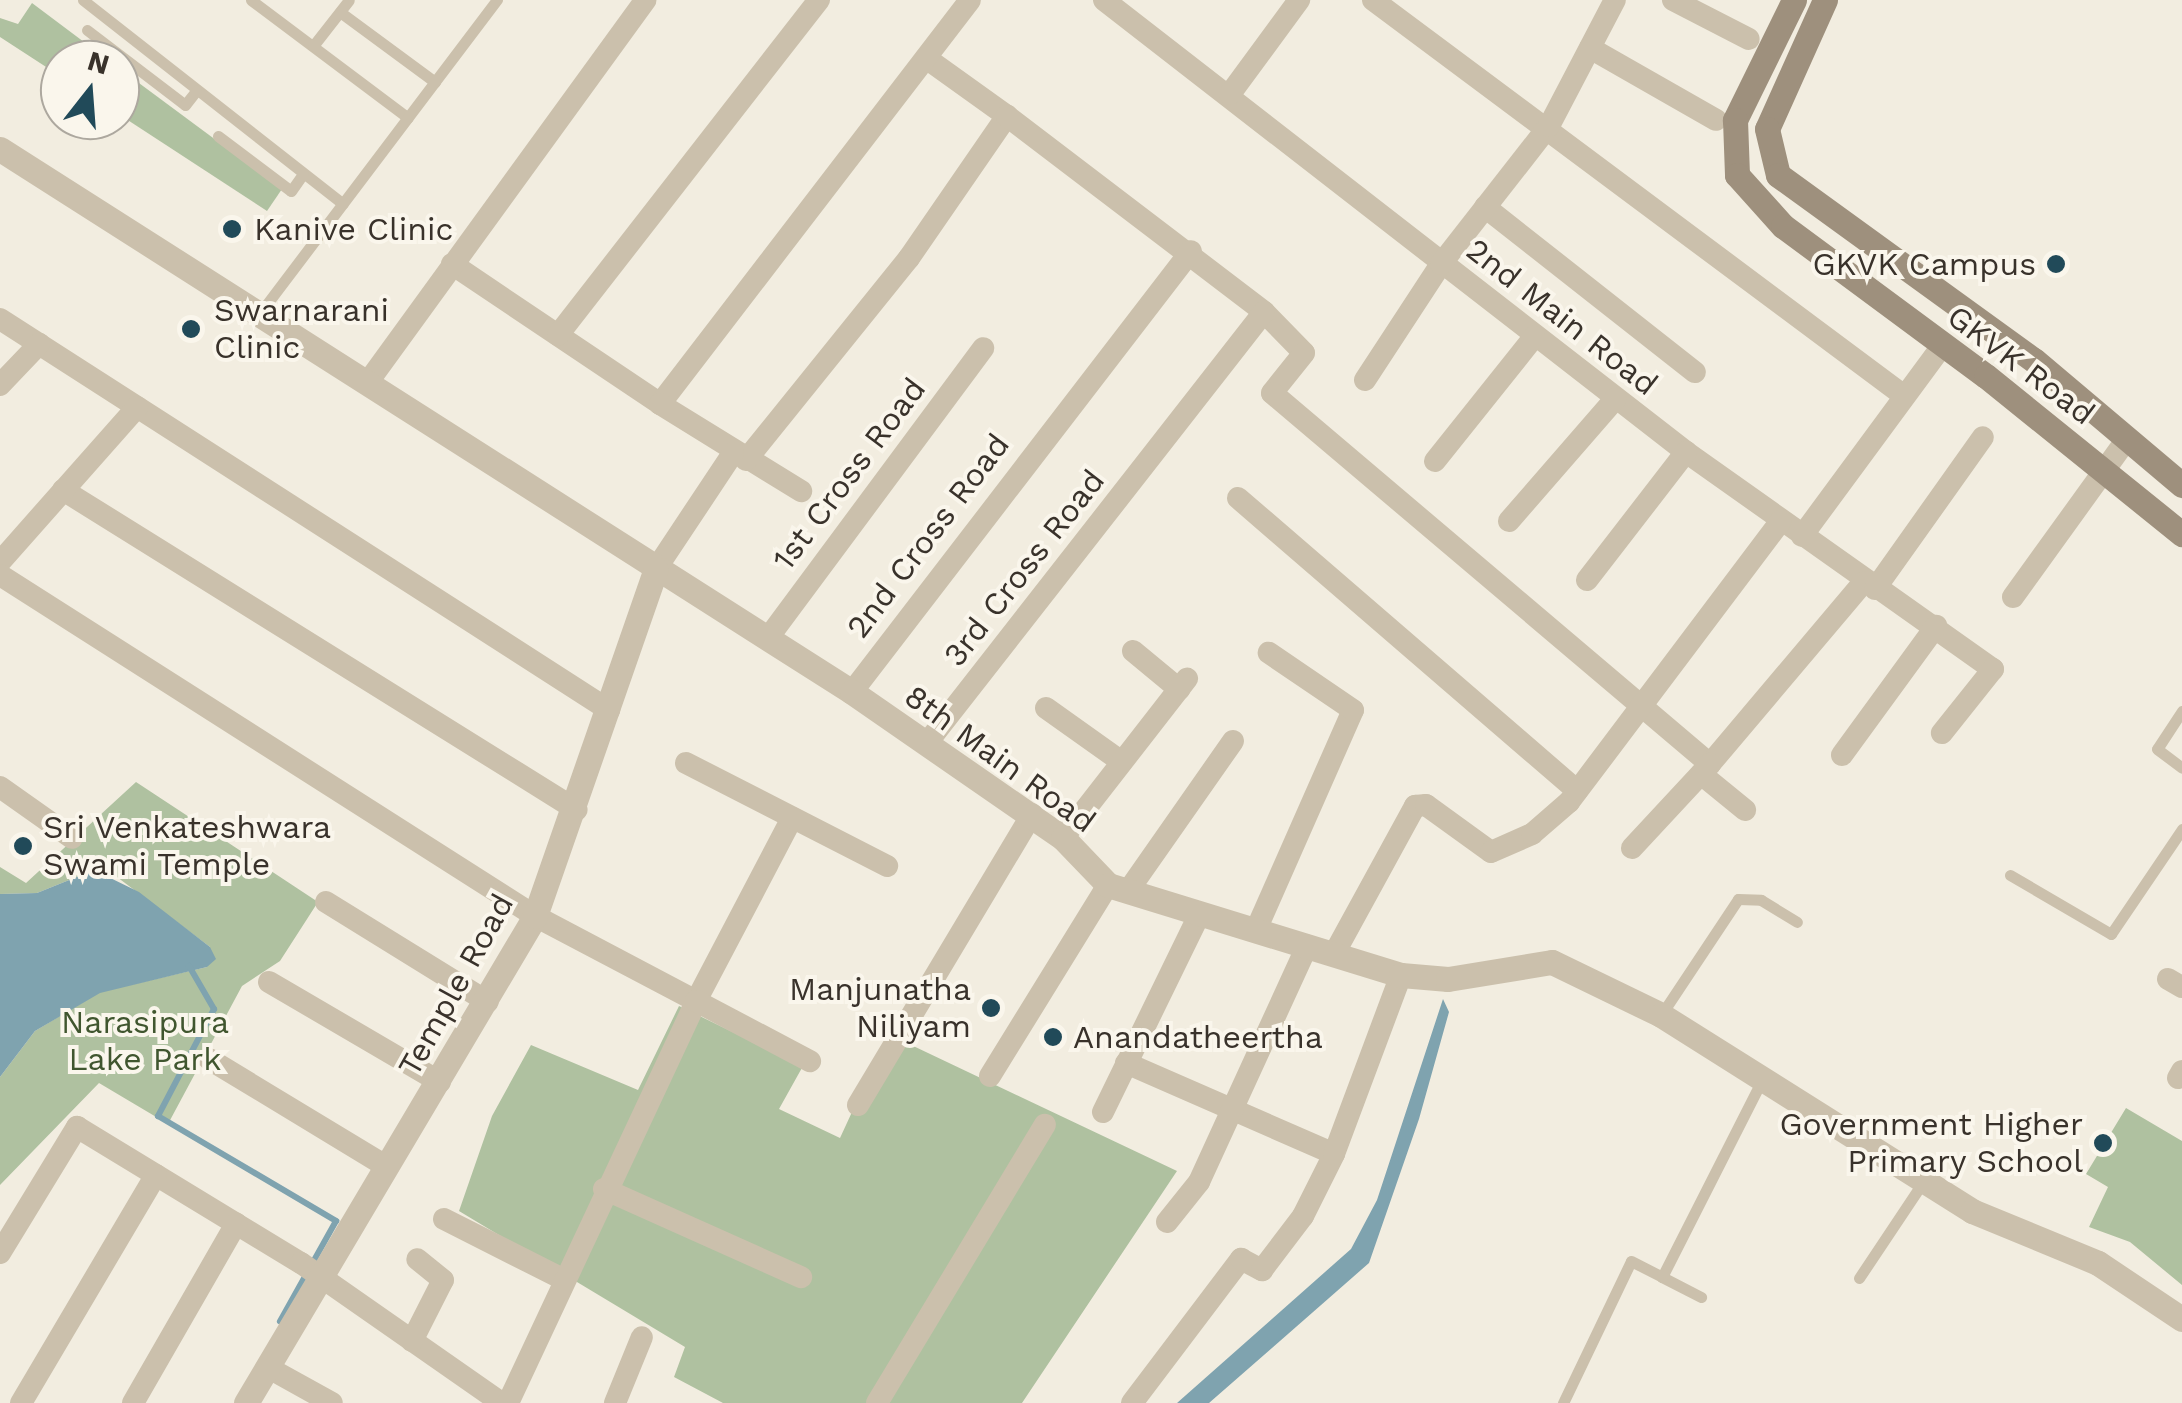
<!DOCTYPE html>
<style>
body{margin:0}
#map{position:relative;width:2182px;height:1403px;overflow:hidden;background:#f2ede0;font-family:"Work Sans",sans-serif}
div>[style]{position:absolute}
.green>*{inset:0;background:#afc1a0}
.water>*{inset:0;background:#7fa3af}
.stream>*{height:6px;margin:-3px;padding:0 3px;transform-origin:3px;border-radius:3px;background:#7fa3af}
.service>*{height:11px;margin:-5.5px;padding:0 5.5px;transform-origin:5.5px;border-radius:5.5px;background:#cbc0ac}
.minor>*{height:22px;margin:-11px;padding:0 11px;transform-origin:11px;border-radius:11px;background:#cbc0ac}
.tertiary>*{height:25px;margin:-12.5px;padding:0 12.5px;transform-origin:12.5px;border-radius:12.5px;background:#cbc0ac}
.secondary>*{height:25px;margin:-12.5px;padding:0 12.5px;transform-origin:12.5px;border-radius:12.5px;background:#9e907d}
.dots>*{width:28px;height:28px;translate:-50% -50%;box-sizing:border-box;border:5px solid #faf6ec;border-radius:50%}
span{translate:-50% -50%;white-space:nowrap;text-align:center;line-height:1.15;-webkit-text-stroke:8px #faf6ec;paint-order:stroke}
.poi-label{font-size:32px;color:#39322b}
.left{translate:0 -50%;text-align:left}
.right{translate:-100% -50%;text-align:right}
.street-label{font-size:32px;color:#39322b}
.park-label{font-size:32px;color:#40562f}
.north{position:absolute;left:40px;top:40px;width:100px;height:100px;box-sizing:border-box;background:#faf6ec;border:2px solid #ada89f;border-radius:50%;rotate:17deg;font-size:28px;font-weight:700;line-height:40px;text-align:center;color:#39322b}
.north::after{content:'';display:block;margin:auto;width:35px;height:45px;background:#214a59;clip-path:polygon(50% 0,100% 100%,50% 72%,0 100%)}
</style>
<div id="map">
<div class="green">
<div style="clip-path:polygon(32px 3px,108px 60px,60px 60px,60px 76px,0 37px,0 18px,18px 24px)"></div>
<div style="clip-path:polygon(120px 69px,282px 189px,267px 211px,120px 115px)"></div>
<div style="clip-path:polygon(136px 782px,318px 902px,280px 961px,242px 986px,168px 1124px,99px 1083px,0 1185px,0 1077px,35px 1031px,100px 992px,207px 967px,210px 947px,117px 877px,94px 870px,37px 893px,0 894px,0 867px,26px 883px)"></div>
<div style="clip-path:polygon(679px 1006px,803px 1066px,779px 1109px,840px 1138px,888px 1034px,1177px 1171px,1022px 1403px,723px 1403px,674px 1377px,685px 1347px,459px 1211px,492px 1116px,531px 1045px,638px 1090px)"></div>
<div style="clip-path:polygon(2126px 1108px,2182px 1141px,2182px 1285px,2130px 1242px,2089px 1227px,2108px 1187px,2086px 1174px)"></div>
</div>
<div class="water">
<div style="clip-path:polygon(94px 870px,139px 892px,210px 947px,216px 959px,207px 967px,100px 993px,35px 1031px,0 1077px,0 894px,37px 893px)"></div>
<div style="clip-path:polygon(1443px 999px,1449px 1012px,1419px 1119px,1369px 1263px,1209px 1403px,1177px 1403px,1351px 1249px,1377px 1200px)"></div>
</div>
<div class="stream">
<div style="left:189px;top:966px;width:50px;rotate:59.8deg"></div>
<div style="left:214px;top:1009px;width:121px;rotate:117.6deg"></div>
<div style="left:158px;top:1116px;width:207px;rotate:30.5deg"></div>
<div style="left:336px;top:1221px;width:115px;rotate:119.2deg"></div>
</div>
<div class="service">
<div style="left:83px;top:0;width:330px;rotate:38.1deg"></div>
<div style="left:251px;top:0;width:196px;rotate:36.9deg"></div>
<div style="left:340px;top:12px;width:118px;rotate:36.4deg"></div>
<div style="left:87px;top:30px;width:123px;rotate:37.4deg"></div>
<div style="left:185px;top:105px;width:18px;rotate:-52deg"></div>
<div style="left:313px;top:46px;width:58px;rotate:-52deg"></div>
<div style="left:218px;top:136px;width:91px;rotate:37deg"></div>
<div style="left:291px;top:191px;width:21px;rotate:-55deg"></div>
<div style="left:260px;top:313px;width:393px;rotate:-52.9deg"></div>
<div style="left:2182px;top:711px;width:45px;rotate:123.3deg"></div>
<div style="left:2157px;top:749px;width:31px;rotate:37deg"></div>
<div style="left:2010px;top:875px;width:117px;rotate:30.3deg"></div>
<div style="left:2111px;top:934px;width:127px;rotate:-55.9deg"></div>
<div style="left:1661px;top:1015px;width:139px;rotate:-56.4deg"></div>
<div style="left:1738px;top:899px;width:23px;rotate:2deg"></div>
<div style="left:1761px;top:900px;width:42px;rotate:31.4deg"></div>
<div style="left:1662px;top:1277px;width:44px;rotate:27.1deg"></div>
<div style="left:1859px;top:1278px;width:115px;rotate:-56.3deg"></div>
<div style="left:1563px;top:1403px;width:157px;rotate:-64.4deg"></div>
<div style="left:1631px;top:1261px;width:35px;rotate:27deg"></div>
<div style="left:1662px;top:1277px;width:221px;rotate:-63.1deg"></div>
</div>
<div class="minor">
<div style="left:1104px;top:0;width:737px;rotate:37.83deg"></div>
<div style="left:1686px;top:452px;width:376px;rotate:35.3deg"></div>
<div style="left:1993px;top:669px;width:82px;rotate:128.6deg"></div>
<div style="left:1373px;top:0;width:661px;rotate:36.7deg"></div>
<div style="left:1673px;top:0;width:85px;rotate:27.2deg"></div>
<div style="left:1590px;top:48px;width:145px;rotate:29.7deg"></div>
<div style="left:926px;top:58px;width:100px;rotate:35.6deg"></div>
<div style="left:1230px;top:94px;width:117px;rotate:-53.7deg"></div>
<div style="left:1485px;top:207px;width:267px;rotate:38.2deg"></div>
<div style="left:452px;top:264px;width:251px;rotate:33.9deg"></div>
<div style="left:660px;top:404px;width:509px;rotate:-52.5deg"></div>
<div style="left:0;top:319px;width:724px;rotate:32.7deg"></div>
<div style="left:558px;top:335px;width:425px;rotate:-52.1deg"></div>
<div style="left:1365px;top:380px;width:139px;rotate:-56.8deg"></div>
<div style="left:1441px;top:264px;width:175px;rotate:-52deg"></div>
<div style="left:1549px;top:126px;width:142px;rotate:-62.4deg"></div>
<div style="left:368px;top:382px;width:472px;rotate:-54deg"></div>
<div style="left:0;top:385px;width:57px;rotate:-46.4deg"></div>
<div style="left:660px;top:404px;width:166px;rotate:31.7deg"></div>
<div style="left:746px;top:460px;width:260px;rotate:-51.1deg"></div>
<div style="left:909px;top:258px;width:173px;rotate:-55.4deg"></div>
<div style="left:1007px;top:116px;width:323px;rotate:37.3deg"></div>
<div style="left:1264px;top:312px;width:57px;rotate:45.7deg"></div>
<div style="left:1304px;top:353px;width:51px;rotate:128.7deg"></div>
<div style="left:1272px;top:393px;width:574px;rotate:40.27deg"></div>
<div style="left:1710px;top:764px;width:238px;rotate:-49.8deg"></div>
<div style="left:1435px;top:461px;width:159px;rotate:-51.4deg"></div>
<div style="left:63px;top:490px;width:605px;rotate:31.91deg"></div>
<div style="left:1238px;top:498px;width:448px;rotate:40.8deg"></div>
<div style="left:1509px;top:521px;width:162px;rotate:-49deg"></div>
<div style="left:1802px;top:536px;width:236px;rotate:-53.6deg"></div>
<div style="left:0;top:562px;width:207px;rotate:-48.5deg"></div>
<div style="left:656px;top:569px;width:139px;rotate:-56.4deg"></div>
<div style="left:0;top:575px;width:634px;rotate:32.51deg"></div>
<div style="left:535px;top:916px;width:182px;rotate:27.8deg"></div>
<div style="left:696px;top:1001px;width:207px;rotate:-62.3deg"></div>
<div style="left:1587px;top:580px;width:162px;rotate:-52.3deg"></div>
<div style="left:1875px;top:589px;width:186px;rotate:-54.6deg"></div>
<div style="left:2013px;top:597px;width:195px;rotate:-54.2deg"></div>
<div style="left:768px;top:638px;width:361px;rotate:-53.4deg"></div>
<div style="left:1133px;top:651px;width:60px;rotate:39.6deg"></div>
<div style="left:852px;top:692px;width:556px;rotate:-52.45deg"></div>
<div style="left:1046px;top:708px;width:93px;rotate:35.4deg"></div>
<div style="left:927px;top:743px;width:547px;rotate:-51.98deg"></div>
<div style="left:1842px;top:755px;width:160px;rotate:-53.9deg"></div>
<div style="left:686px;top:763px;width:226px;rotate:27.1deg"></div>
<div style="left:1701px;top:774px;width:57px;rotate:39.3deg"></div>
<div style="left:0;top:787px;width:88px;rotate:35.3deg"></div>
<div style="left:1063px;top:838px;width:202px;rotate:-52.1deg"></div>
<div style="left:1632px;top:848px;width:115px;rotate:-47.1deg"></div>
<div style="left:1128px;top:891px;width:183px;rotate:-55deg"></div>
<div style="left:326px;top:902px;width:190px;rotate:31.7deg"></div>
<div style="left:1256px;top:930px;width:240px;rotate:-66.2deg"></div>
<div style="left:1353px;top:710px;width:102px;rotate:-145.8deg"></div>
<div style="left:1334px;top:954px;width:169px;rotate:-61.3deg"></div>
<div style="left:1415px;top:806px;width:11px;rotate:-5deg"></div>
<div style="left:1426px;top:805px;width:80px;rotate:35.9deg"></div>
<div style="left:1491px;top:852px;width:45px;rotate:-23.7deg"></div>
<div style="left:1532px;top:834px;width:49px;rotate:-40.9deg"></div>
<div style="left:1569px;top:802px;width:352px;rotate:-53deg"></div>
<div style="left:2168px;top:979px;width:16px;rotate:30deg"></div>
<div style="left:269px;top:982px;width:198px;rotate:30.3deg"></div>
<div style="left:209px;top:1059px;width:207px;rotate:31.2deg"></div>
<div style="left:1126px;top:1063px;width:227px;rotate:23.6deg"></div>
<div style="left:990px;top:1076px;width:225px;rotate:-58.3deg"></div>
<div style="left:2178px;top:1078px;width:8px;rotate:-60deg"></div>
<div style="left:858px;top:1105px;width:339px;rotate:-59.1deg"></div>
<div style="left:1103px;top:1112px;width:221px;rotate:-64deg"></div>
<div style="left:604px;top:1189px;width:216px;rotate:24.1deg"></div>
<div style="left:444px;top:1219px;width:133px;rotate:26.8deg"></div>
<div style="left:1167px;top:1222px;width:51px;rotate:-51.3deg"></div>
<div style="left:1199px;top:1182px;width:260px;rotate:-65.4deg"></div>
<div style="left:0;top:1253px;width:148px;rotate:-58.6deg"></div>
<div style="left:77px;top:1127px;width:262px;rotate:31.3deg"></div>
<div style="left:301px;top:1263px;width:245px;rotate:34.9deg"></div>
<div style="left:412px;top:1341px;width:68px;rotate:-63.1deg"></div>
<div style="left:443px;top:1280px;width:33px;rotate:-141deg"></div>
<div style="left:267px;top:1367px;width:74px;rotate:29deg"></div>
<div style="left:21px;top:1403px;width:265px;rotate:-59.4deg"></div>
<div style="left:133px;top:1403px;width:207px;rotate:-60.1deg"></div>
<div style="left:508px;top:1403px;width:444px;rotate:-64.9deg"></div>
<div style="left:696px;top:1001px;width:129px;rotate:27.8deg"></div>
<div style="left:615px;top:1403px;width:71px;rotate:-67.8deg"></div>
<div style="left:877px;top:1403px;width:325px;rotate:-58.9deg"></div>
<div style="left:1132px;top:1403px;width:181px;rotate:-52.9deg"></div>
<div style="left:1241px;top:1259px;width:24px;rotate:28deg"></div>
<div style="left:1262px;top:1270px;width:68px;rotate:-52.8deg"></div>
<div style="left:1303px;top:1216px;width:69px;rotate:-63.4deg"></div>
<div style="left:1334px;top:1154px;width:191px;rotate:-69.5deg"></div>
</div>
<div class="tertiary">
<div style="left:0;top:149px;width:1010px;rotate:32.51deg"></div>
<div style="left:852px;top:692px;width:257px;rotate:34.7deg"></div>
<div style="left:1063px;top:838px;width:65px;rotate:46.2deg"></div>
<div style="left:1108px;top:885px;width:307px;rotate:17.1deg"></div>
<div style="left:1401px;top:975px;width:47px;rotate:4.9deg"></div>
<div style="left:1448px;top:979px;width:105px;rotate:-9.3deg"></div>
<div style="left:1552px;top:962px;width:121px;rotate:25.9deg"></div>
<div style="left:1661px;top:1015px;width:368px;rotate:32.2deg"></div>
<div style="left:1972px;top:1211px;width:136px;rotate:22.4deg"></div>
<div style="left:2098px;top:1263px;width:101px;rotate:33.7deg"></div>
<div style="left:246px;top:1403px;width:566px;rotate:-59.31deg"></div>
<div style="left:535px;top:916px;width:367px;rotate:-70.8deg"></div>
</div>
<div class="secondary">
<div style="left:1794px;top:0;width:134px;rotate:116.2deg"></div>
<div style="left:1735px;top:120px;width:55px;rotate:87.9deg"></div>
<div style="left:1737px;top:175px;width:69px;rotate:48deg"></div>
<div style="left:1783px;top:226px;width:252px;rotate:36.5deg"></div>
<div style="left:1986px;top:376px;width:252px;rotate:38.9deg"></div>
<div style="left:1825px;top:0;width:141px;rotate:114.2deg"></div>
<div style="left:1767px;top:129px;width:47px;rotate:76.6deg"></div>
<div style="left:1778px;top:175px;width:316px;rotate:35.9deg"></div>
<div style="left:2034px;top:360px;width:194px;rotate:40.2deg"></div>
</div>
<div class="dots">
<div style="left:232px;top:229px;background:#214a59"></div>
<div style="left:2056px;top:264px;background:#214a59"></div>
<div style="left:191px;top:329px;background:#214a59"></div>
<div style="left:23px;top:846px;background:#214a59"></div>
<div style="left:991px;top:1008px;background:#214a59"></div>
<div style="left:1053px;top:1037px;background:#214a59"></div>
<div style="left:2103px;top:1143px;background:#214a59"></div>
</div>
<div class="poi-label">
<span class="left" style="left:254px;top:229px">Kanive Clinic</span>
<span class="right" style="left:2036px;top:264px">GKVK Campus</span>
<span class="left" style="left:214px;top:329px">Swarnarani<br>Clinic</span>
<span class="left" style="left:43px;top:846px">Sri Venkateshwara<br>Swami Temple</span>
<span class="right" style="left:971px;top:1008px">Manjunatha<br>Niliyam</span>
<span class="left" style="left:1073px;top:1037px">Anandatheertha</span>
<span class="right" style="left:2083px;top:1143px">Government Higher<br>Primary School</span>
</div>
<div class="street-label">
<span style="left:1562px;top:317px;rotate:38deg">2nd Main Road</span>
<span style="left:2021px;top:365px;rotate:37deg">GKVK Road</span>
<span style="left:849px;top:474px;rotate:-53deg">1st Cross Road</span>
<span style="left:928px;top:536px;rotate:-53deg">2nd Cross Road</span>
<span style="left:1024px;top:568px;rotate:-52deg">3rd Cross Road</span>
<span style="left:1000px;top:759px;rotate:36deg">8th Main Road</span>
<span style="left:456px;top:985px;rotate:-61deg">Temple Road</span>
</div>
<div class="park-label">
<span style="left:145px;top:1041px">Narasipura<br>Lake Park</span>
</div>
<div class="north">N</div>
</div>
